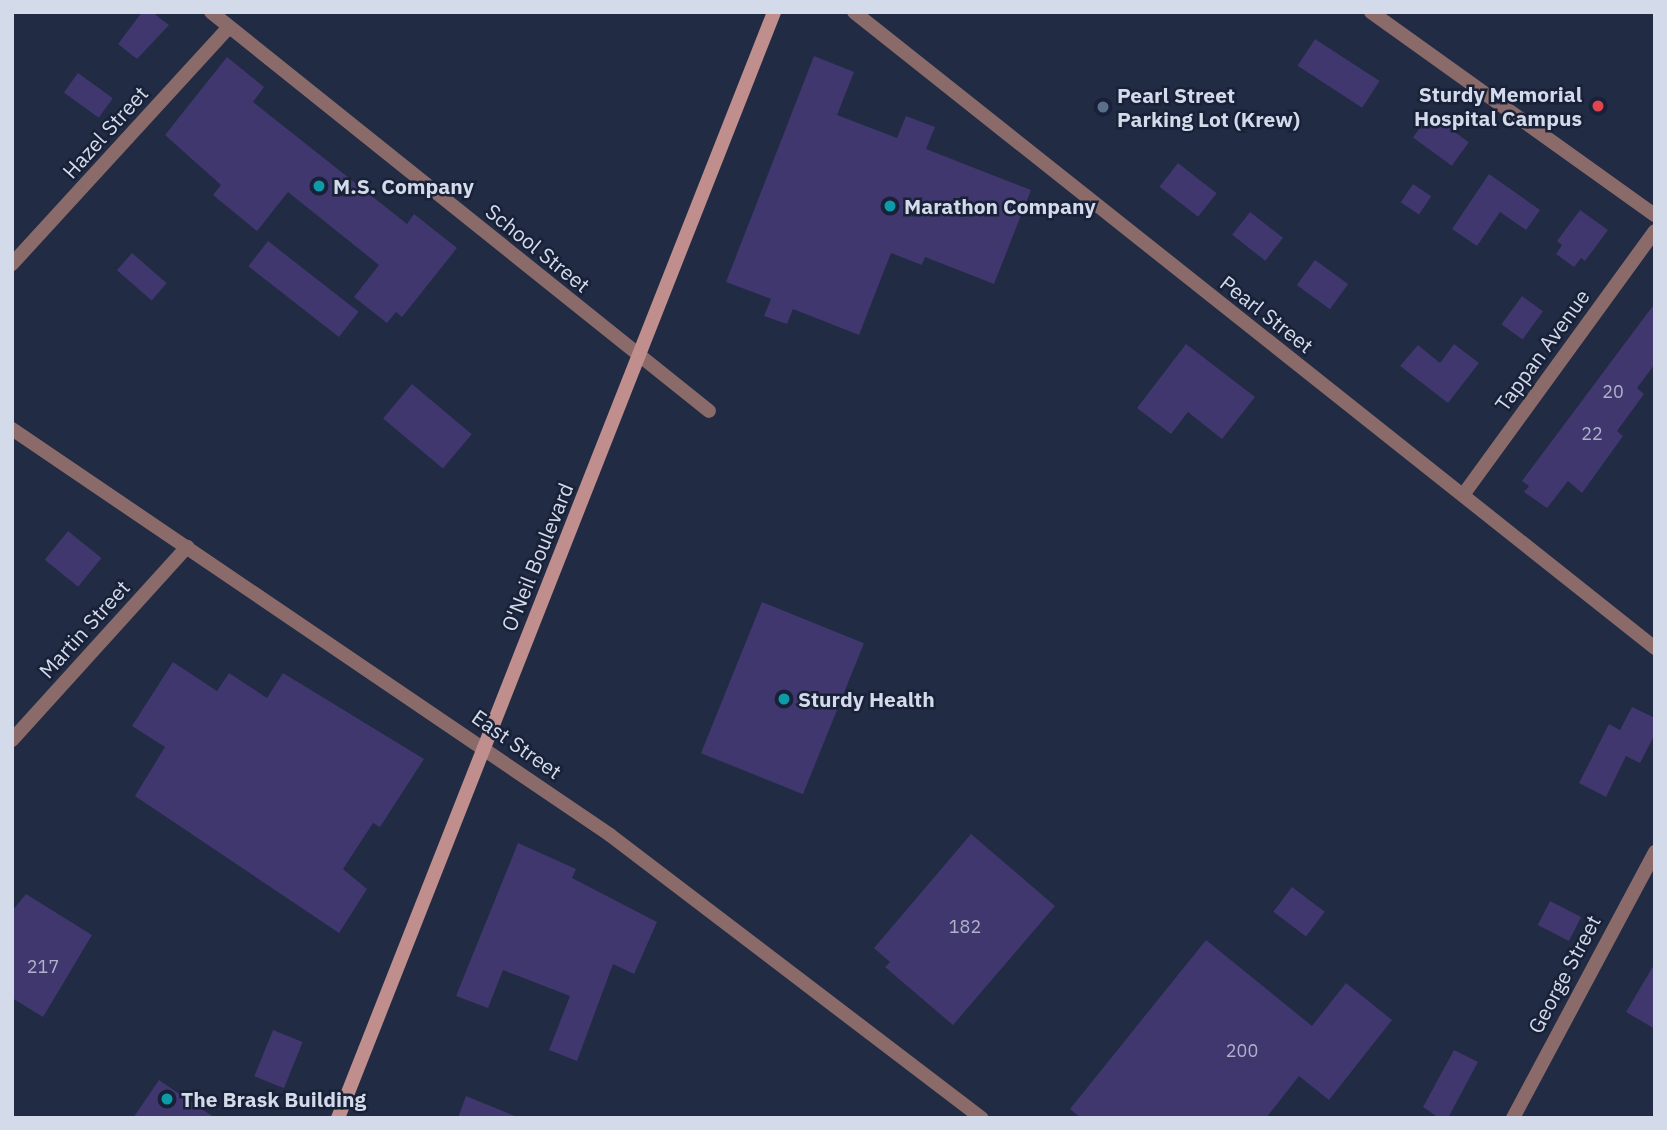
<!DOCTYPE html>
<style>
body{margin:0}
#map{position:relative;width:1667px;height:1130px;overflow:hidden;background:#212b43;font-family:"IBM Plex Sans",sans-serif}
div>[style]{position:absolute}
.building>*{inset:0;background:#3f376d;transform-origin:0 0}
.street>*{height:14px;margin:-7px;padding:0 7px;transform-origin:7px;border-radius:7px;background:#8a6b6a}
.secondary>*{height:14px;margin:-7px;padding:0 7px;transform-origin:7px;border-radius:7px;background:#bf8e8d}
.dots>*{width:19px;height:19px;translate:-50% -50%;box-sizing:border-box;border:4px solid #182138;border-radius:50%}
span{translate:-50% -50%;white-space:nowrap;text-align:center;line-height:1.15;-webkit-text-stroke:5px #182138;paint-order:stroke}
.number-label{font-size:18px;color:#aeb2cb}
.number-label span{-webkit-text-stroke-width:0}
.poi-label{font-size:21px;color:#d3dbea;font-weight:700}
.right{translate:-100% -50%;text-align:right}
.left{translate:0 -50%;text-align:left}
.street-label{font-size:21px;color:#d3dbea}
.frame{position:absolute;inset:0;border:14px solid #d3dbea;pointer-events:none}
</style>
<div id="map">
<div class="building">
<div style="clip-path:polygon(142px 12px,152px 12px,169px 25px,137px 59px,118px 44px)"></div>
<div style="left:1315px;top:39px;width:77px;height:32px;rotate:33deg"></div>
<div style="clip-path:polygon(814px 56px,854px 72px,837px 115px,897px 138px,906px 116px,935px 127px,926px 149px,1031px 190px,994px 284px,925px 257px,922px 265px,891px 253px,859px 335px,793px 309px,787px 324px,764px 316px,771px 299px,726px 282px)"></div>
<div style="clip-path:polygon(227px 57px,264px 87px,253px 102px,407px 224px,414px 214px,457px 248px,402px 317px,396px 312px,387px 323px,354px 297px,379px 265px,288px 192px,257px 231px,213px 195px,221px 185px,165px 135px)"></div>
<div style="left:78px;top:73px;width:43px;height:24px;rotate:36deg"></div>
<div style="left:1430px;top:114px;width:48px;height:29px;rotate:36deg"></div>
<div style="left:1178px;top:163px;width:49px;height:30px;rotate:38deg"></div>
<div style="clip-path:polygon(1489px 174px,1540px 210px,1526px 230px,1500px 212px,1477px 246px,1452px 229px)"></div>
<div style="left:1413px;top:184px;width:22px;height:22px;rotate:34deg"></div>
<div style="clip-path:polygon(1580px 210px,1608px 230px,1585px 261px,1581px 258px,1574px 267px,1556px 254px,1562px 245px,1557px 241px)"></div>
<div style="left:1250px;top:212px;width:42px;height:29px;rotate:38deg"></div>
<div style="left:268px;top:241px;width:115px;height:32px;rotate:38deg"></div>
<div style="left:132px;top:253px;width:46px;height:23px;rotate:41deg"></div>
<div style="left:1315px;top:260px;width:41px;height:31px;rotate:36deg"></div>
<div style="left:1522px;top:296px;width:26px;height:35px;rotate:36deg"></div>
<div style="clip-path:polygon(1655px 303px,1655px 364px,1637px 388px,1644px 394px,1617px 431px,1623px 436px,1582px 493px,1568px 481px,1547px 508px,1524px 492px,1529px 486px,1522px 481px)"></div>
<div style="clip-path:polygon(1186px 344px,1255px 397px,1222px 439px,1188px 412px,1171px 434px,1137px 408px)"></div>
<div style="clip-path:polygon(1454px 344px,1479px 363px,1448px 403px,1400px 366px,1418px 345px,1440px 363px)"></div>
<div style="left:412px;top:384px;width:78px;height:45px;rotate:40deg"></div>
<div style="left:68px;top:531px;width:43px;height:37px;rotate:39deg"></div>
<div style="left:762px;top:602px;width:110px;height:163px;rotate:22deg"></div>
<div style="clip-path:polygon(173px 662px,217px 691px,229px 673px,267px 698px,283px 673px,424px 759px,380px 827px,373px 823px,343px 869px,367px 889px,339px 933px,135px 796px,165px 747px,132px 726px)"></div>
<div style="clip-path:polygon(1632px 707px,1655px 718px,1655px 734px,1640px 763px,1626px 756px,1606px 797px,1579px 783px,1609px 724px,1620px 730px)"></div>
<div style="clip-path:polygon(971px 834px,1055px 906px,953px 1025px,885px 967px,890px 962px,874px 948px)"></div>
<div style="clip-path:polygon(518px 843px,576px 869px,572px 878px,657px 922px,634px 974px,613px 964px,577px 1061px,549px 1050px,570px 996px,503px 970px,488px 1008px,456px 996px)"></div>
<div style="left:1292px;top:887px;width:41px;height:31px;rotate:37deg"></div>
<div style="clip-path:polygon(26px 894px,92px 935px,43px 1017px,12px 998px,12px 911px)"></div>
<div style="left:1550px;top:901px;width:35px;height:27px;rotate:27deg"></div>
<div style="clip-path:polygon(1206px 940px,1312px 1026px,1346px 983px,1392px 1020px,1329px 1100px,1299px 1076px,1266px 1118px,1081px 1118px,1070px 1109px)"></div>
<div style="clip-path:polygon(1655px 963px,1655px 1029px,1626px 1012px)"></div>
<div style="left:273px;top:1030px;width:32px;height:50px;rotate:22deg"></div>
<div style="clip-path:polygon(1454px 1050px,1478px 1062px,1448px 1118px,1439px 1118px,1423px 1107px)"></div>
<div style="clip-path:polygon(159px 1080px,215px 1118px,133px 1118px)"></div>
<div style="clip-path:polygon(466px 1096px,517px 1117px,517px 1118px,458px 1118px)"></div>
</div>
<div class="street">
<div style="left:211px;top:12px;width:638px;rotate:38.7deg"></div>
<div style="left:854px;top:12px;width:1023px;rotate:38.45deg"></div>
<div style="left:1371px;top:12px;width:349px;rotate:35.6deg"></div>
<div style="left:12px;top:264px;width:321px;rotate:-47.5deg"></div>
<div style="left:12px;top:429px;width:723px;rotate:34.17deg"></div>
<div style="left:610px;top:835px;width:467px;rotate:37.3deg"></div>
<div style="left:1463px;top:495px;width:326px;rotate:-54deg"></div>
<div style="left:12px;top:740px;width:261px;rotate:-47.8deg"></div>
<div style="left:1513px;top:1118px;width:302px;rotate:-61.9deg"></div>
</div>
<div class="secondary">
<div style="left:338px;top:1118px;width:1189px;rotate:-68.48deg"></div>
</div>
<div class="dots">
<div style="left:1598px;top:106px;background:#e0444e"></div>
<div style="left:1103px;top:107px;background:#5c6f8a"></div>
<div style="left:319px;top:186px;background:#0f9aa8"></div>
<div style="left:890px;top:206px;background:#0f9aa8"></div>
<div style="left:784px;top:699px;background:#0f9aa8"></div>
<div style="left:167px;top:1099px;background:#0f9aa8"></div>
</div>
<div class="number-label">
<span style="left:1613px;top:392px">20</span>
<span style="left:1592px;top:434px">22</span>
<span style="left:965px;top:927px">182</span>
<span style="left:43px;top:967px">217</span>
<span style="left:1242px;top:1051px">200</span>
</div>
<div class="poi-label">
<span class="right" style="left:1582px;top:106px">Sturdy Memorial<br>Hospital Campus</span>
<span class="left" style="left:1117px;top:107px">Pearl Street<br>Parking Lot (Krew)</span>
<span class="left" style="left:333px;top:186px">M.S. Company</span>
<span class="left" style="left:904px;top:206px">Marathon Company</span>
<span class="left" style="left:798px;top:699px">Sturdy Health</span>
<span class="left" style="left:181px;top:1099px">The Brask Building</span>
</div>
<div class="street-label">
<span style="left:105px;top:132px;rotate:-48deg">Hazel Street</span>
<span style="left:538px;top:248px;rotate:39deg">School Street</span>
<span style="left:1267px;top:314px;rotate:38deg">Pearl Street</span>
<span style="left:1542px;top:350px;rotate:-54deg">Tappan Avenue</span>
<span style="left:537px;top:557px;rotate:-68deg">O'Neil Boulevard</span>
<span style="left:84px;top:629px;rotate:-48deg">Martin Street</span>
<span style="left:517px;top:744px;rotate:35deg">East Street</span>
<span style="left:1564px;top:974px;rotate:-62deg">George Street</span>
</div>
<div class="frame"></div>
</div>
